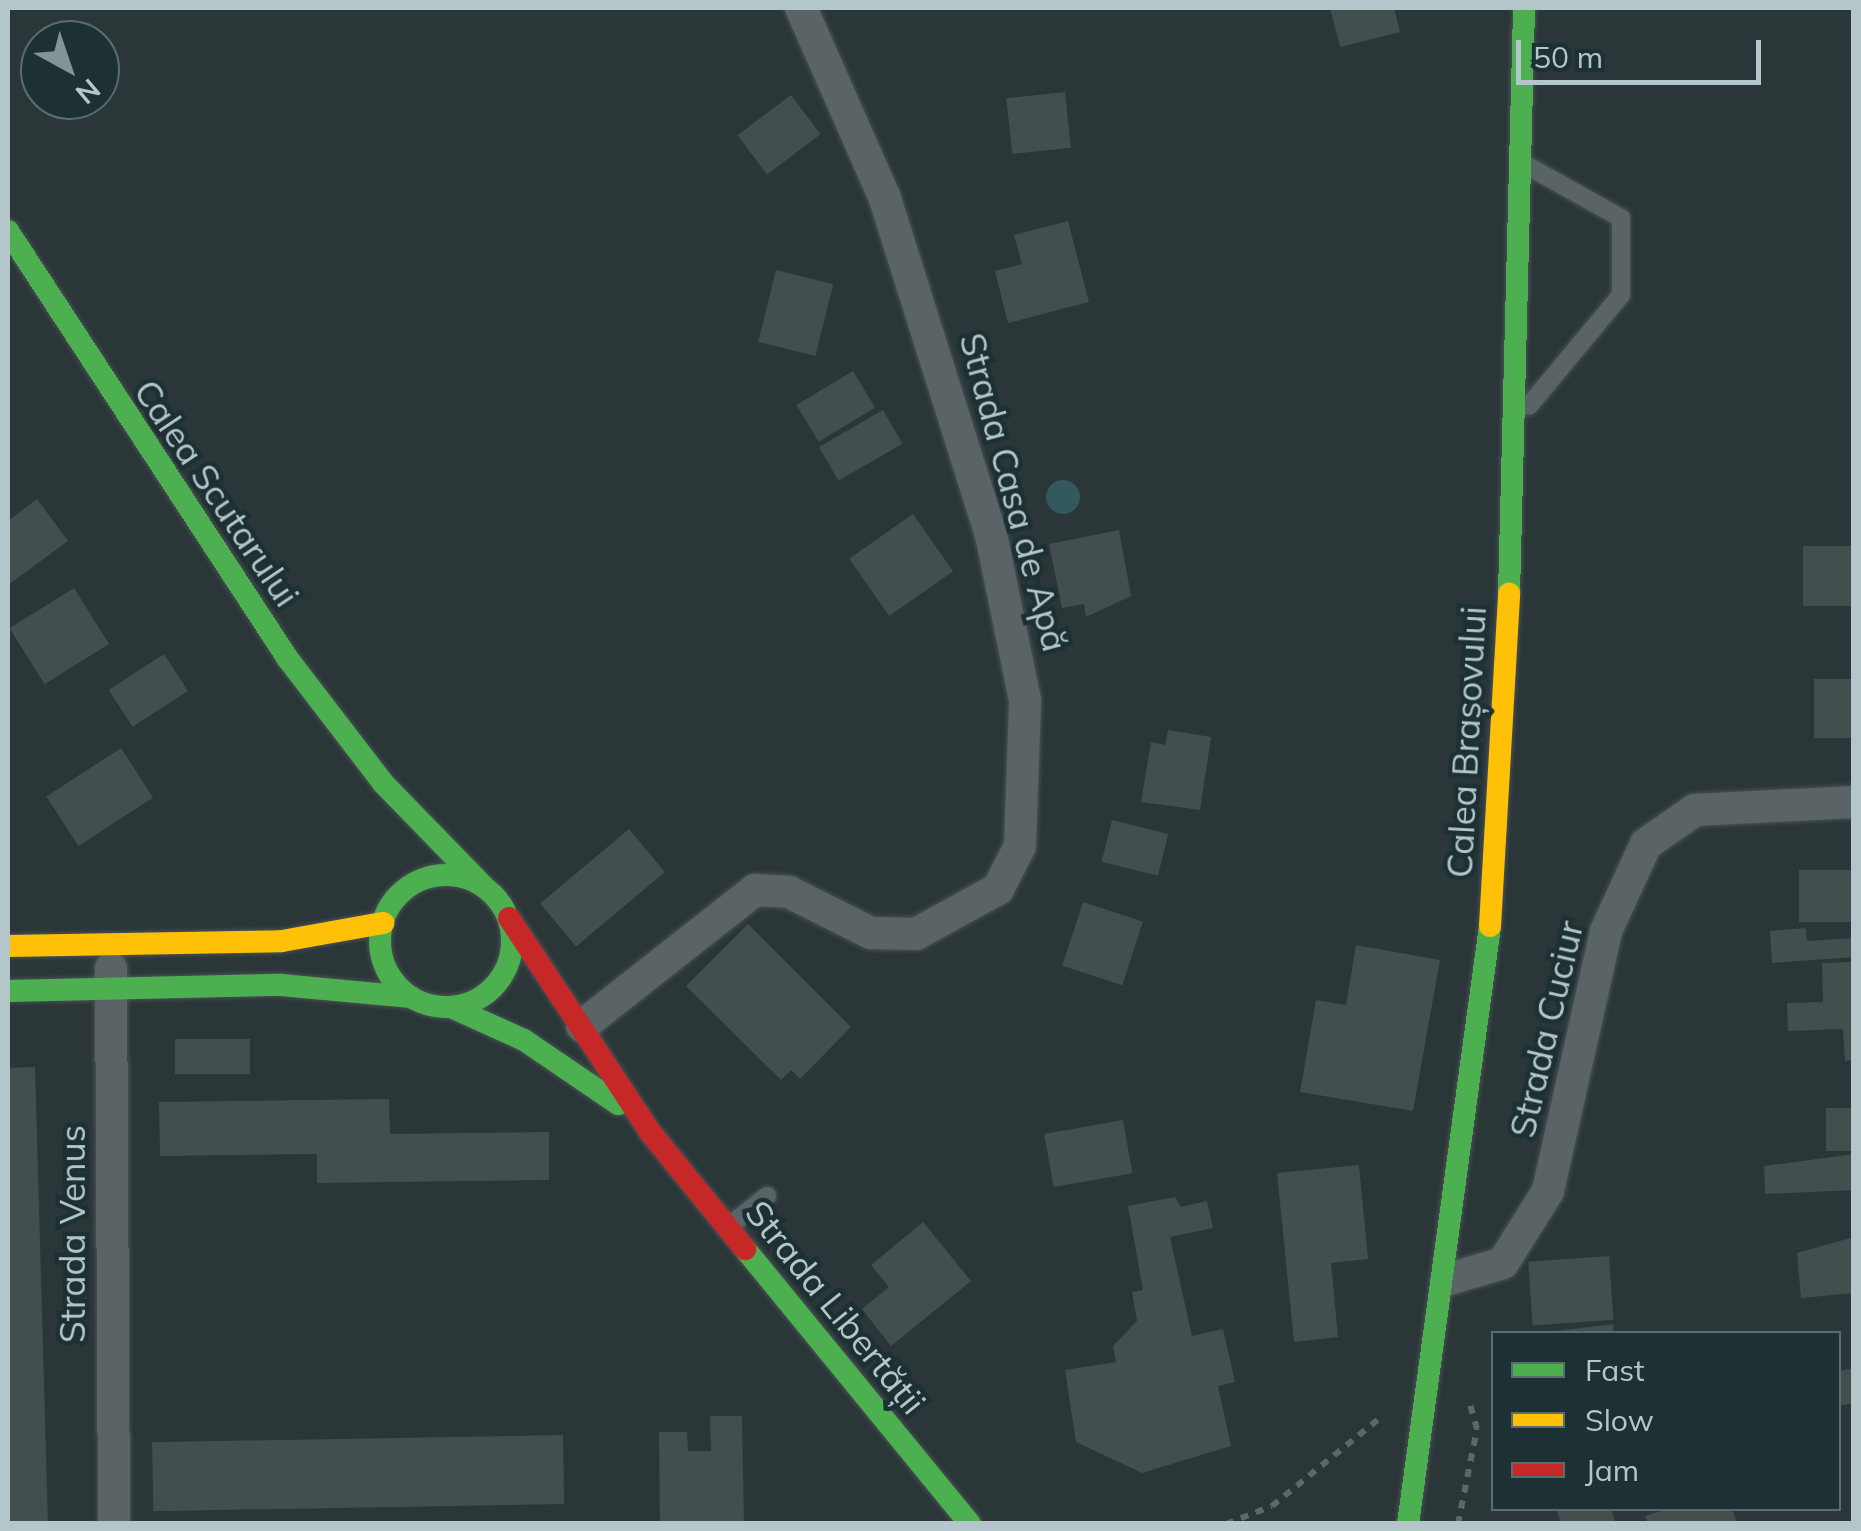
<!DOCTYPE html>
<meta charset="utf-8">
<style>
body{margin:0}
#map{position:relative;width:1861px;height:1531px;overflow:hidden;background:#2a3638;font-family:Mulish,sans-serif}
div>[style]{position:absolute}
.water>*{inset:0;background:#32595d}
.round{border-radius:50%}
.building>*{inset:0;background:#434e4f;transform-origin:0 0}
.path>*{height:6px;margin-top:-3px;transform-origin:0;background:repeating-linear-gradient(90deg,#5e6869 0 8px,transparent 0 16px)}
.roads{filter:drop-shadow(0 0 2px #485153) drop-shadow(0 0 2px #485153)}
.lane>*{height:18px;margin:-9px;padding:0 9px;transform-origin:9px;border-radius:9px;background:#5a6466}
.street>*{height:32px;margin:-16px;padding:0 16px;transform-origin:16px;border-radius:16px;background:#5a6466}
.fast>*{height:22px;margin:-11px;padding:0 11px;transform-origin:11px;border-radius:11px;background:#4caf50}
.fast>.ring{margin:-11px;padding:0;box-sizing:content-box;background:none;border:22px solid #4caf50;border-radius:50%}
.slow>*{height:22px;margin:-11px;padding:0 11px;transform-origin:11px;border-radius:11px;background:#ffc107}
.jam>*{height:22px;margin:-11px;padding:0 11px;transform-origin:11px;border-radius:11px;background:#c62828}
span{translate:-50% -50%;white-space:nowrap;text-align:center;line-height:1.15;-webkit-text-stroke:9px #1d3033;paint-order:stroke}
.street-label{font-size:35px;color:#b4c6c9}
.frame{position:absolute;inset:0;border:10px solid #b4c6c9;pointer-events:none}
.legend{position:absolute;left:1491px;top:1331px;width:350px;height:180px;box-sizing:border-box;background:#1d3033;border:2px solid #596c6f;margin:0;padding:12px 18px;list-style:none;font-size:30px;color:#b4c6c9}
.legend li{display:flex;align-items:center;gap:20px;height:50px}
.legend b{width:50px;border:2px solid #596c6f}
.north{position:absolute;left:20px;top:20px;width:100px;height:100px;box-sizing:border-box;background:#1d3033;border:2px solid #596c6f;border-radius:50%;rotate:140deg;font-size:28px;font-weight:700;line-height:40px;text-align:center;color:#b4c6c9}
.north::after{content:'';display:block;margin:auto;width:35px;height:45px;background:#849496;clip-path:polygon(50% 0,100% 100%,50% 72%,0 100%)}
.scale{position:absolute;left:1516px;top:40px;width:245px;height:45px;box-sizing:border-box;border:5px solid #b4c6c9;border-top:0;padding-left:12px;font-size:30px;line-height:35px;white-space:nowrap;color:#b4c6c9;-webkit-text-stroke:8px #1d3033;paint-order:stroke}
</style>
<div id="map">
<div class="water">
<div class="round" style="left:1046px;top:480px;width:34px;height:34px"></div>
</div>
<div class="building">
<div style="clip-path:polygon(1330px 8px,1394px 8px,1400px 32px,1340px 47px)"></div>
<div style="left:1065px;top:92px;width:56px;height:59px;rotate:84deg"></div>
<div style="left:791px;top:95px;width:49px;height:67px;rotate:53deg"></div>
<div style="clip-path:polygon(1068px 221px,1089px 302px,1008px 323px,995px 271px,1022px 264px,1014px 235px)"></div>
<div style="left:776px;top:270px;width:59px;height:74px;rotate:14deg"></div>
<div style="left:853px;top:371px;width:43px;height:66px;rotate:59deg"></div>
<div style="left:883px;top:410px;width:39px;height:74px;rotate:60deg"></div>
<div style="clip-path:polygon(37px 499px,68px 541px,8px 585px,8px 521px)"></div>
<div style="left:913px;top:514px;width:70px;height:78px;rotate:55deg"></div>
<div style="clip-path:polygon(1119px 530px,1131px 596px,1086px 617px,1084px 604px,1062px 608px,1049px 544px)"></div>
<div style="left:1854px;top:546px;width:60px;height:51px;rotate:90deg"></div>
<div style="left:74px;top:588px;width:66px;height:76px;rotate:58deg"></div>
<div style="left:164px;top:654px;width:44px;height:66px;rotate:57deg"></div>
<div style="left:1854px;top:679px;width:59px;height:40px;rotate:90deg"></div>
<div style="clip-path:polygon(1168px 730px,1211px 737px,1200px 810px,1141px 802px,1151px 742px,1165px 745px)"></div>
<div style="left:121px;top:748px;width:59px;height:89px;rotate:57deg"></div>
<div style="left:1112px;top:820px;width:58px;height:43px;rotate:14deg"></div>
<div style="left:629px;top:829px;width:56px;height:116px;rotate:50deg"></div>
<div style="left:1854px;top:870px;width:52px;height:55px;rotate:90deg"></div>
<div style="left:1083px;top:902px;width:63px;height:67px;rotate:18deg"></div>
<div style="clip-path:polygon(748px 924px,851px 1027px,800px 1079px,791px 1070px,781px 1080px,686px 986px)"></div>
<div style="clip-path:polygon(1806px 928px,1807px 941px,1854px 938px,1854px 957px,1772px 963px,1770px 931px)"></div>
<div style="clip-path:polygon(1356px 945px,1440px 960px,1413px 1111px,1300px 1092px,1316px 1000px,1346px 1005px)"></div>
<div style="clip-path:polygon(1851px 962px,1854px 1060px,1845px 1061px,1843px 1029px,1788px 1031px,1787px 1003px,1823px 1002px,1822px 963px)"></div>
<div style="left:175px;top:1039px;width:75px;height:35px"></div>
<div style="clip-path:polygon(35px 1067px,48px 1524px,8px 1524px,8px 1068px)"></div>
<div style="clip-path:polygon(389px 1099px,390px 1134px,549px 1132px,549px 1180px,317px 1183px,317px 1154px,160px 1156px,159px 1102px)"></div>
<div style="left:1826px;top:1108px;width:27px;height:43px"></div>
<div style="left:1123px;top:1120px;width:54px;height:80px;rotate:80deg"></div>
<div style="clip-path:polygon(1854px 1154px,1854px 1190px,1765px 1194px,1764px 1166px)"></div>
<div style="clip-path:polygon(1359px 1165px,1368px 1259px,1331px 1263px,1338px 1337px,1294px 1342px,1277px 1173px)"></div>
<div style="clip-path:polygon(1175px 1197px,1181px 1207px,1207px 1201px,1213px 1228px,1170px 1237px,1192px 1336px,1223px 1329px,1235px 1382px,1218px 1386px,1231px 1446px,1142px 1473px,1076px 1442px,1065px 1370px,1116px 1362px,1113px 1346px,1137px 1321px,1132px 1292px,1143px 1290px,1128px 1206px)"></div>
<div style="clip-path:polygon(923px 1222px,971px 1281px,891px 1346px,862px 1309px,889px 1287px,871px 1265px)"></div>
<div style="clip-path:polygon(1854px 1237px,1854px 1293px,1801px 1298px,1797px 1253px)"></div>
<div style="left:1609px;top:1256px;width:64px;height:81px;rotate:86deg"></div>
<div style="clip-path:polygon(1614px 1324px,1613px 1334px,1556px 1334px,1556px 1331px)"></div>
<div style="clip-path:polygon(1854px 1368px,1854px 1403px,1838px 1406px,1838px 1371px)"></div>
<div style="clip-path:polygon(710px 1416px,742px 1416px,744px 1524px,660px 1524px,659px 1432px,687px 1432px,688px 1451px,711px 1451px)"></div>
<div style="left:563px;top:1435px;width:69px;height:411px;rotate:89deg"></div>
<div style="clip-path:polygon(1556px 1508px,1611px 1508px,1616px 1524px,1561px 1524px)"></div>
<div style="clip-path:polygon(1670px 1508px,1732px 1508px,1737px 1524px,1648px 1524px,1645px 1516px)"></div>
</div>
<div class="path">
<div style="left:1226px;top:1524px;width:49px;rotate:-21.4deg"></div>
<div style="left:1272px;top:1506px;width:139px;rotate:-39.2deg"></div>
<div style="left:1458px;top:1524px;width:97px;rotate:-78.7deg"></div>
<div style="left:1477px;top:1429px;width:25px;rotate:-106deg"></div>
</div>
<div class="roads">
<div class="lane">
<div style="left:1526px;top:165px;width:109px;rotate:29.2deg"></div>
<div style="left:1621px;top:218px;width:77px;rotate:90deg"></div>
<div style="left:1621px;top:295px;width:144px;rotate:129.7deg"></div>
<div style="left:728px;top:1227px;width:50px;rotate:-38.5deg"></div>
</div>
<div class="street">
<div style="left:111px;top:968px;width:556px;rotate:89.69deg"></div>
<div style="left:582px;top:1026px;width:220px;rotate:-38.2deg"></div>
<div style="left:755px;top:890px;width:34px;rotate:3deg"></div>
<div style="left:789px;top:892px;width:92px;rotate:26.6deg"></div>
<div style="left:871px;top:933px;width:45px;rotate:1.3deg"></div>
<div style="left:916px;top:934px;width:94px;rotate:-28.8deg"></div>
<div style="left:998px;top:889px;width:48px;rotate:-62.9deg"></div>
<div style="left:1020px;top:846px;width:146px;rotate:-88deg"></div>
<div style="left:1025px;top:700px;width:168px;rotate:-101.6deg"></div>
<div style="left:991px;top:535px;width:355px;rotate:-107.5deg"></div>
<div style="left:884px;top:196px;width:206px;rotate:-113.8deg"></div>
<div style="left:1446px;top:1280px;width:59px;rotate:-16.6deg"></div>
<div style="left:1503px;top:1263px;width:85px;rotate:-58deg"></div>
<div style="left:1548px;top:1191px;width:266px;rotate:-77.4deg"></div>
<div style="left:1606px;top:931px;width:96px;rotate:-65.3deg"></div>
<div style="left:1646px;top:844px;width:60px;rotate:-34.8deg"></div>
<div style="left:1695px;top:810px;width:159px;rotate:-2.9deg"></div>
</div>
<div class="fast">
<div style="left:8px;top:231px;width:511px;rotate:56.81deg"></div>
<div style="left:288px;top:659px;width:156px;rotate:52.5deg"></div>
<div style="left:383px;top:783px;width:144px;rotate:45.8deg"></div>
<div style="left:1509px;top:594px;width:586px;rotate:-88.53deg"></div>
<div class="ring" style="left:380px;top:875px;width:110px;height:110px"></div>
<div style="left:8px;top:991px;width:273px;rotate:-1.3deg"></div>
<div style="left:281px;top:985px;width:131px;rotate:5.3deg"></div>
<div style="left:451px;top:1007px;width:80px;rotate:24.3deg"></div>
<div style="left:524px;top:1040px;width:114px;rotate:34.2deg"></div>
<div style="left:745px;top:1249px;width:355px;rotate:50.7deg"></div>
<div style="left:1408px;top:1524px;width:604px;rotate:-82.19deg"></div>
</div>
<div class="slow">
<div style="left:1490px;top:926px;width:333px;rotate:-86.7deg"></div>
<div style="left:8px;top:946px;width:274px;rotate:-1deg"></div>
<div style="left:282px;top:941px;width:103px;rotate:-10.1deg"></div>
</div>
<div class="jam">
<div style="left:509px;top:918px;width:256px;rotate:56.6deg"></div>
<div style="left:650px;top:1132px;width:151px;rotate:50.9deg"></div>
</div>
</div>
<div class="street-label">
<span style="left:1014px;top:492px;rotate:75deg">Strada Casa de Apă</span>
<span style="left:217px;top:493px;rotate:56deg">Calea Scutarului</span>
<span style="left:1466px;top:742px;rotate:-87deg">Calea Brașovului</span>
<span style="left:1546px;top:1029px;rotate:-77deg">Strada Cuciur</span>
<span style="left:72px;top:1234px;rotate:-90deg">Strada Venus</span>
<span style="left:836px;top:1307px;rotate:51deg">Strada Libertății</span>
</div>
<div class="frame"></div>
<ul class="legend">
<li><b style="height:12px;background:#4caf50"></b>Fast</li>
<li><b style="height:12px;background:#ffc107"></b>Slow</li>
<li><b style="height:12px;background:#c62828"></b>Jam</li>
</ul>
<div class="north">N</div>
<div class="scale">50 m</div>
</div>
